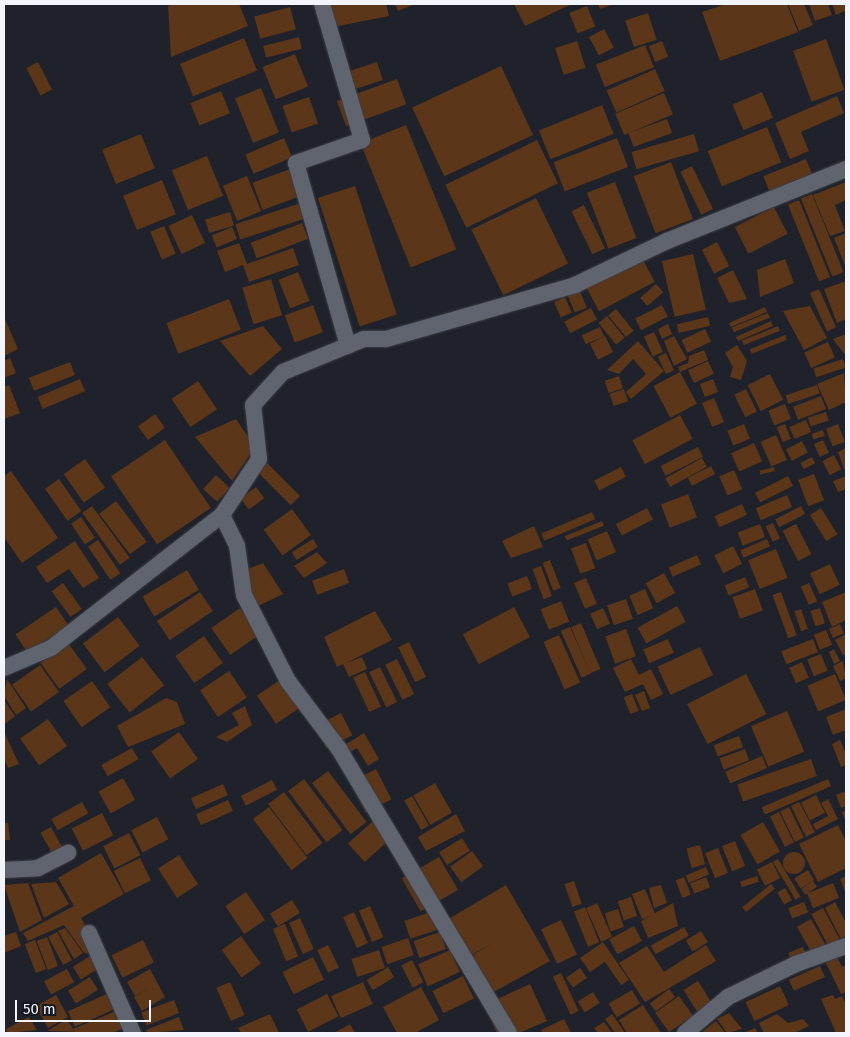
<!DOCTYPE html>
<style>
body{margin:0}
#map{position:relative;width:850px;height:1037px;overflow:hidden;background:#1f222a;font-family:"Fira Sans",sans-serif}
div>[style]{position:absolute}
.building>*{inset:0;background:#5c3618;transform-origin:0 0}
.round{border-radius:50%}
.roads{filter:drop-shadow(0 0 1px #3c3e46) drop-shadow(0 0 1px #3c3e46)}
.street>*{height:16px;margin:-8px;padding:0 8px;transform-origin:8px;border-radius:8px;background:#60646e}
span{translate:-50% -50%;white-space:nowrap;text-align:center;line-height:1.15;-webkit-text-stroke:4px #161921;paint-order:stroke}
.frame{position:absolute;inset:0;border:5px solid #f2f5fb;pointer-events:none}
.scale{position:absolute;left:15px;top:1000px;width:136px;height:22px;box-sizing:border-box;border:2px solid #f2f5fb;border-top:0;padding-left:6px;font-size:15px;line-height:18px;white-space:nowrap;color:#f2f5fb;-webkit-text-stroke:4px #161921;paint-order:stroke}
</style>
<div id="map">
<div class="building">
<div style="clip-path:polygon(176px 4px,239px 4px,248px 26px,171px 57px,168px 6px)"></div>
<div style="clip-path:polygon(318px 4px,386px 4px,389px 16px,323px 29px)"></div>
<div style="clip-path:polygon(395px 4px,415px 4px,398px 11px)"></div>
<div style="clip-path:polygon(514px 4px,572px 4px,525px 26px)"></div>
<div style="clip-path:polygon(598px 4px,614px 4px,600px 9px)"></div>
<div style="clip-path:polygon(726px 4px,787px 4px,798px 32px,720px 61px,702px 12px)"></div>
<div style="clip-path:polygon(788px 4px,804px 4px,813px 25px,799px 31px)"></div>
<div style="clip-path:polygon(809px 4px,828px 4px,832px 15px,815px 21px)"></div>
<div style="clip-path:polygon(832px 4px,845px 4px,846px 10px,836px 15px)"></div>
<div style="left:587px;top:6px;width:22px;height:19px;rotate:68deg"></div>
<div style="left:290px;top:7px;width:23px;height:37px;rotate:75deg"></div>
<div style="left:648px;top:13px;width:28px;height:24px;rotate:72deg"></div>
<div style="left:604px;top:29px;width:21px;height:17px;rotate:62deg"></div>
<div style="left:299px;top:37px;width:12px;height:37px;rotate:76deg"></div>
<div style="left:244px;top:38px;width:35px;height:69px;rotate:68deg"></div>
<div style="left:826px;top:39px;width:54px;height:35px;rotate:70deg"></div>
<div style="left:577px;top:41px;width:28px;height:23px;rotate:72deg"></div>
<div style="left:662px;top:41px;width:17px;height:14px;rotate:69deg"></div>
<div style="left:645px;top:45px;width:24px;height:53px;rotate:68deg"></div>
<div style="left:295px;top:54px;width:35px;height:35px;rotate:68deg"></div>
<div style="left:38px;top:62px;width:31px;height:13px;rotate:63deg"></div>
<div style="left:377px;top:62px;width:19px;height:42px;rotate:72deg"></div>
<div style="left:501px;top:66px;width:76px;height:98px;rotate:65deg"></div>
<div style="left:655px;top:69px;width:24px;height:53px;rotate:66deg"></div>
<div style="left:397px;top:79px;width:27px;height:64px;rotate:70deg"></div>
<div style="left:261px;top:88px;width:48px;height:28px;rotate:68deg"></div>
<div style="left:221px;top:91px;width:24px;height:33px;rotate:68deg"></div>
<div style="left:762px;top:92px;width:28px;height:32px;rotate:67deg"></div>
<div style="left:664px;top:93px;width:23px;height:53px;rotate:67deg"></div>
<div style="clip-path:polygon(837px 96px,844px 113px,801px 132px,809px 151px,790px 159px,775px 123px)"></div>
<div style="left:309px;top:97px;width:28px;height:28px;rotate:71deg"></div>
<div style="left:602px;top:105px;width:31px;height:68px;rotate:68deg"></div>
<div style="left:667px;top:119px;width:15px;height:41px;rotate:70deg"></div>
<div style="left:406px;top:125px;width:134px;height:49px;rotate:68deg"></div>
<div style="left:767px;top:127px;width:38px;height:64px;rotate:68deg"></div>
<div style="left:141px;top:134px;width:37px;height:42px;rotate:68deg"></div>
<div style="left:694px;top:134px;width:18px;height:65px;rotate:74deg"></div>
<div style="left:284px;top:138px;width:21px;height:42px;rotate:67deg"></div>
<div style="left:617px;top:138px;width:31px;height:68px;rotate:69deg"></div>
<div style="left:537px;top:140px;width:48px;height:102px;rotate:64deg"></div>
<div style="left:207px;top:156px;width:43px;height:38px;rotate:68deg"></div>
<div style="left:806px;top:159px;width:16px;height:46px;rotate:68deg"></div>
<div style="left:671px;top:162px;width:61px;height:40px;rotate:69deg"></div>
<div style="left:692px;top:166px;width:48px;height:13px;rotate:64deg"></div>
<div style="left:293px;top:168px;width:29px;height:43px;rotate:70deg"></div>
<div style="left:247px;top:176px;width:38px;height:26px;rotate:68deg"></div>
<div style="left:162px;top:180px;width:37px;height:42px;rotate:68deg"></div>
<div style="left:615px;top:182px;width:60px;height:30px;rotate:69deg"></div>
<div style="clip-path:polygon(846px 182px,846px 200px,835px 205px,845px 231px,830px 236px,813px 195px)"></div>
<div style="left:355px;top:186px;width:135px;height:39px;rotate:72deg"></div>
<div style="left:812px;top:194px;width:84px;height:12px;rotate:68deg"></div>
<div style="left:536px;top:198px;width:73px;height:72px;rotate:64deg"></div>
<div style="left:799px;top:200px;width:83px;height:12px;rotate:68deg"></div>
<div style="left:301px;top:203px;width:16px;height:69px;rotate:72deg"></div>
<div style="left:584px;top:205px;width:48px;height:14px;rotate:64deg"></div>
<div style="left:774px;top:207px;width:30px;height:44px;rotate:63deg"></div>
<div style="left:230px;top:212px;width:14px;height:26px;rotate:73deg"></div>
<div style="left:192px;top:215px;width:31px;height:26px;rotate:65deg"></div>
<div style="left:302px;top:223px;width:17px;height:55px;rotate:69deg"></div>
<div style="left:164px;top:226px;width:30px;height:15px;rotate:67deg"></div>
<div style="left:232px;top:227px;width:13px;height:22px;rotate:67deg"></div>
<div style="clip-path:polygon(846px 233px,846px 268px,834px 238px)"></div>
<div style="left:717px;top:242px;width:27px;height:17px;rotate:63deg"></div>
<div style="clip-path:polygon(239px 243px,247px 264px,293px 248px,299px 265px,249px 282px,243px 265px,225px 272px,217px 251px)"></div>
<div style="left:693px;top:254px;width:57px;height:32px;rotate:77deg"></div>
<div style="left:642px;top:258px;width:27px;height:63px;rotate:62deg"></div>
<div style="clip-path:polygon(785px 259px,794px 283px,760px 297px,757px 270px)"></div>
<div style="clip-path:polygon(733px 270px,747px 299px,729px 303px,717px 278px)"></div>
<div style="left:298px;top:272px;width:31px;height:21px;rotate:68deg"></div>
<div style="left:271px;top:279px;width:38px;height:30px;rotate:73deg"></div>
<div style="clip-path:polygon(846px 281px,846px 319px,837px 323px,824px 289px)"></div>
<div style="left:656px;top:284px;width:11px;height:21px;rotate:49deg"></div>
<div style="left:819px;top:289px;width:42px;height:10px;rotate:66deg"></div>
<div style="left:580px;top:291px;width:18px;height:13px;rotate:68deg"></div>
<div style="left:565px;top:297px;width:17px;height:12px;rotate:66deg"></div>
<div style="left:229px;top:299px;width:33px;height:67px;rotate:69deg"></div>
<div style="left:313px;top:305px;width:29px;height:30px;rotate:70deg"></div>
<div style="left:662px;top:305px;width:13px;height:30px;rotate:63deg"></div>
<div style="clip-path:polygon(810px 306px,827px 338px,804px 350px,783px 311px)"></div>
<div style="clip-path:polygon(765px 307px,767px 312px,731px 327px,729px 323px)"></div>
<div style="left:591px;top:308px;width:13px;height:30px;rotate:63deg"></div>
<div style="left:616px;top:309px;width:28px;height:10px;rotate:51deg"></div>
<div style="left:768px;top:313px;width:5px;height:39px;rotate:68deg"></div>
<div style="left:607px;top:316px;width:28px;height:11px;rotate:51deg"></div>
<div style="clip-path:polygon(4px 317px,18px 349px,4px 356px)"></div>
<div style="left:708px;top:317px;width:9px;height:32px;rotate:77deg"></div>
<div style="clip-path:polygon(771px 321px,773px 326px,738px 341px,736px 337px)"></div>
<div style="clip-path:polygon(668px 324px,672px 334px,662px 339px,658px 329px)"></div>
<div style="clip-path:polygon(263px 326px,282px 349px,250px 376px,220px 341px)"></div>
<div style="left:778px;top:326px;width:5px;height:39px;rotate:68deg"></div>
<div style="left:600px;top:327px;width:10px;height:20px;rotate:66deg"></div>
<div style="left:705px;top:329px;width:14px;height:26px;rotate:65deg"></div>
<div style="left:654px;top:332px;width:22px;height:11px;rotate:66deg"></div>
<div style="clip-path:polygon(846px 334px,846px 356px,833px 339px)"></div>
<div style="left:785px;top:335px;width:5px;height:38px;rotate:68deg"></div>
<div style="left:605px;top:336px;width:18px;height:17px;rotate:63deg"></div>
<div style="clip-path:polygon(674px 336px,687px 359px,674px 366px,664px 341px)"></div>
<div style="clip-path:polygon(638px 341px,664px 371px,631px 399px,626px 392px,646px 374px,633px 359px,619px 374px,607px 370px)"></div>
<div style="left:828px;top:342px;width:17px;height:26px;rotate:66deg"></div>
<div style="clip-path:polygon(737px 345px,747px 361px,741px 380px,730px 377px,733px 367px,725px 353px)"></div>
<div style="clip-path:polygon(704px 350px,708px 360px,680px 372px,678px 367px,688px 363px,689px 356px)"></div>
<div style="left:666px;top:353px;width:19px;height:9px;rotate:65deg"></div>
<div style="clip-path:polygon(10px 358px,16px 373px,4px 378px,4px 361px)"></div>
<div style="left:843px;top:359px;width:9px;height:31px;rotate:72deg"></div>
<div style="left:708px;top:361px;width:14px;height:22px;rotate:65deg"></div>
<div style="left:70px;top:362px;width:14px;height:44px;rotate:69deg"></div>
<div style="left:680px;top:372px;width:36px;height:30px;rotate:62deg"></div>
<div style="clip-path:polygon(844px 373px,846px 402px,829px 410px,817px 384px)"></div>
<div style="left:770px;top:374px;width:29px;height:25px;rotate:63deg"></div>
<div style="left:619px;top:376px;width:13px;height:15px;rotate:72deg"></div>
<div style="left:80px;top:379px;width:13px;height:46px;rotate:67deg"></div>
<div style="left:713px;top:379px;width:14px;height:14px;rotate:69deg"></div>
<div style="left:198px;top:381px;width:34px;height:32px;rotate:56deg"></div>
<div style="clip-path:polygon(9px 385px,20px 413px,4px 419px,4px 387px)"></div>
<div style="left:817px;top:385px;width:9px;height:33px;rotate:72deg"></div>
<div style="left:624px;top:389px;width:13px;height:15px;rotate:72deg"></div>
<div style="left:746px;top:389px;width:25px;height:13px;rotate:64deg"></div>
<div style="left:821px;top:396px;width:14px;height:30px;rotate:69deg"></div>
<div style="left:714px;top:398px;width:26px;height:13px;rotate:67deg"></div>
<div style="left:785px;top:404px;width:16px;height:18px;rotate:68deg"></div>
<div style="left:826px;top:412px;width:9px;height:19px;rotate:72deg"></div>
<div style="left:155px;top:414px;width:17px;height:21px;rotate:54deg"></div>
<div style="left:680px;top:415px;width:27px;height:54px;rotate:62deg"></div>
<div style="clip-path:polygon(236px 419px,255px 447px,232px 481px,195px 437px)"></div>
<div style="left:806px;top:420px;width:13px;height:18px;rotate:67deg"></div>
<div style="left:744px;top:424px;width:16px;height:18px;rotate:68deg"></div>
<div style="left:785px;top:424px;width:16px;height:9px;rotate:68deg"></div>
<div style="left:838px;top:424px;width:19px;height:13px;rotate:69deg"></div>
<div style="left:823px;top:430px;width:6px;height:12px;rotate:72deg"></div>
<div style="left:776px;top:435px;width:27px;height:17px;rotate:66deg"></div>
<div style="left:165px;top:440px;width:82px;height:65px;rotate:56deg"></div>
<div style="left:823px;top:440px;width:14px;height:10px;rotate:65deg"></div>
<div style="left:802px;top:441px;width:13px;height:18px;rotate:63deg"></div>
<div style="left:754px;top:443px;width:20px;height:25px;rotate:66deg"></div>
<div style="left:698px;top:447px;width:11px;height:42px;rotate:63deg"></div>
<div style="clip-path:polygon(846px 448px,846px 468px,844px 469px,838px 452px)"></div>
<div style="left:834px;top:455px;width:16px;height:13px;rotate:63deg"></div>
<div style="left:812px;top:457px;width:7px;height:13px;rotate:63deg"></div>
<div style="left:702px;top:458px;width:10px;height:42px;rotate:61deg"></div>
<div style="left:85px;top:459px;width:35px;height:26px;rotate:55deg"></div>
<div style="left:266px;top:462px;width:48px;height:13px;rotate:45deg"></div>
<div style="left:711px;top:466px;width:9px;height:26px;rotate:63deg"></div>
<div style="left:621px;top:467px;width:11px;height:30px;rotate:63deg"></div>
<div style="left:774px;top:467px;width:4px;height:15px;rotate:76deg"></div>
<div style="left:734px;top:470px;width:21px;height:16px;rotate:67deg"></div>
<div style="clip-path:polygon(11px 471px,58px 538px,22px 563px,4px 537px,4px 476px)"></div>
<div style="left:814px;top:474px;width:28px;height:17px;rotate:69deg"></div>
<div style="left:216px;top:475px;width:19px;height:19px;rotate:43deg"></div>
<div style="left:788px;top:476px;width:11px;height:37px;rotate:63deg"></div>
<div style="clip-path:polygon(846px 476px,846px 489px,838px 492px,833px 481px)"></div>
<div style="left:59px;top:479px;width:39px;height:17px;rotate:55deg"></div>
<div style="left:256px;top:487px;width:14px;height:19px;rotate:54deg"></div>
<div style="left:688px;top:494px;width:25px;height:29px;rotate:69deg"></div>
<div style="left:787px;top:495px;width:13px;height:34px;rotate:67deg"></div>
<div style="left:116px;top:501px;width:51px;height:21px;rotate:53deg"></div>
<div style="left:742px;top:504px;width:12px;height:30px;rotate:66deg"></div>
<div style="left:92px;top:506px;width:64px;height:12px;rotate:54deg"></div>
<div style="left:801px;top:506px;width:9px;height:29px;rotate:63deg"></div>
<div style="left:647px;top:508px;width:13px;height:35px;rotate:63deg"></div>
<div style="left:821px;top:508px;width:31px;height:13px;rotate:58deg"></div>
<div style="left:292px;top:509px;width:32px;height:35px;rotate:54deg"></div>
<div style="left:592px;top:512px;width:8px;height:55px;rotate:67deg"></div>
<div style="left:81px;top:517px;width:25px;height:12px;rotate:56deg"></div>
<div style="left:602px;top:521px;width:5px;height:40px;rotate:68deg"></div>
<div style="left:773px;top:523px;width:17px;height:8px;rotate:66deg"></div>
<div style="left:760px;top:524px;width:14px;height:24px;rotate:69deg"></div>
<div style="left:796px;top:524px;width:34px;height:15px;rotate:63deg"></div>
<div style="clip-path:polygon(534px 526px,543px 547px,511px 558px,502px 541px)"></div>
<div style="left:607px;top:531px;width:23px;height:21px;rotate:67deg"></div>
<div style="left:313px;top:539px;width:9px;height:25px;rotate:58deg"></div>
<div style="left:767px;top:539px;width:8px;height:29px;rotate:67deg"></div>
<div style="left:98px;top:540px;width:40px;height:12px;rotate:56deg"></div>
<div style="clip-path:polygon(75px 541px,99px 578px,83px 588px,69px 569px,47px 583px,36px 567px)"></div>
<div style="left:586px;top:543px;width:27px;height:16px;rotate:70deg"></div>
<div style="left:733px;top:546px;width:20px;height:21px;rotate:63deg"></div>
<div style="left:776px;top:549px;width:31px;height:30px;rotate:68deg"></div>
<div style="clip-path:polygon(317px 552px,327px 563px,304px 578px,294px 566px)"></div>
<div style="left:697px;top:555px;width:10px;height:31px;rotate:66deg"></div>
<div style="left:550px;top:560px;width:30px;height:8px;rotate:69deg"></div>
<div style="clip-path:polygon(263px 563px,283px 594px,254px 608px,234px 574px)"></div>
<div style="left:830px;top:564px;width:23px;height:22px;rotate:65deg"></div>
<div style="left:541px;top:566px;width:32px;height:9px;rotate:70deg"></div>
<div style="left:344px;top:569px;width:15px;height:34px;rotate:70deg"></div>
<div style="left:187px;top:570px;width:23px;height:52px;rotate:59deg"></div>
<div style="left:664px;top:573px;width:23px;height:21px;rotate:61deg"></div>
<div style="left:527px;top:576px;width:14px;height:21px;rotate:69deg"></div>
<div style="left:745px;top:577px;width:11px;height:22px;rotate:68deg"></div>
<div style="left:586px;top:578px;width:28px;height:13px;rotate:67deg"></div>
<div style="left:63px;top:583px;width:32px;height:14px;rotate:54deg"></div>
<div style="left:809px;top:583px;width:20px;height:9px;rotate:66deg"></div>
<div style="left:645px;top:589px;width:21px;height:17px;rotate:67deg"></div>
<div style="left:755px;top:589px;width:23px;height:24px;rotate:70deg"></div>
<div style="left:200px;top:592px;width:23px;height:52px;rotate:56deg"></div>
<div style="left:781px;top:592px;width:46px;height:9px;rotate:70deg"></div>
<div style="clip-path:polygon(846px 592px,846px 620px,832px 627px,822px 602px)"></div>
<div style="left:626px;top:599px;width:21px;height:20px;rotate:71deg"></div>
<div style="left:561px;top:601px;width:22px;height:22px;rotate:68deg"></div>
<div style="left:677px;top:606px;width:18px;height:45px;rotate:61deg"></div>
<div style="left:56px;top:607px;width:22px;height:49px;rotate:56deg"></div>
<div style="left:514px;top:607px;width:34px;height:58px;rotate:62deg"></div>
<div style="left:240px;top:608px;width:33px;height:35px;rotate:55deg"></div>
<div style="left:603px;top:608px;width:17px;height:14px;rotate:66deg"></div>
<div style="left:820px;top:608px;width:16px;height:10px;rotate:72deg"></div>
<div style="left:801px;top:609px;width:21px;height:7px;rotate:71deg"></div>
<div style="clip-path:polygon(375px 611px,392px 640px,346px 663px,362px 657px,367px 669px,349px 677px,343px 664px,337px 667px,324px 637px)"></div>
<div style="left:118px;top:617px;width:36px;height:44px;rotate:53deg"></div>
<div style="left:581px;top:623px;width:50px;height:11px;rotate:67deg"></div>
<div style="left:840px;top:624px;width:10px;height:12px;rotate:66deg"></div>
<div style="left:570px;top:627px;width:51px;height:10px;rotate:66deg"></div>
<div style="left:626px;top:629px;width:29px;height:22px;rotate:70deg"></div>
<div style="left:826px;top:630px;width:16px;height:13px;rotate:68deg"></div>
<div style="clip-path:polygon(846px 634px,846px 654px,843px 655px,835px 640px)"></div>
<div style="left:559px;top:635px;width:52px;height:17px;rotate:66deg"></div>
<div style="left:204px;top:636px;width:33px;height:35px;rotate:55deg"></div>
<div style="left:668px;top:639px;width:15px;height:27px;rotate:67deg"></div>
<div style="left:813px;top:639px;width:14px;height:34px;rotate:69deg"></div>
<div style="left:409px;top:642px;width:39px;height:12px;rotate:64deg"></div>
<div style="left:68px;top:643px;width:32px;height:34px;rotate:54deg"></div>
<div style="left:700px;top:647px;width:31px;height:47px;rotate:65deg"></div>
<div style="clip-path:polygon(834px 649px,840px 661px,834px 664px,829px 652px)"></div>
<div style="left:821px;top:654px;width:18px;height:15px;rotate:68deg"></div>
<div style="left:142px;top:657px;width:36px;height:44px;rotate:52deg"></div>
<div style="left:397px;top:659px;width:39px;height:13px;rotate:64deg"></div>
<div style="clip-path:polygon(631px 659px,639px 675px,651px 669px,663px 694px,651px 700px,643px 684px,625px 692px,613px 668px)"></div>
<div style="clip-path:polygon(843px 661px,846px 678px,840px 681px,833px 666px)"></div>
<div style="left:802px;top:662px;width:17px;height:14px;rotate:66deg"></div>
<div style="left:40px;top:665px;width:33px;height:34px;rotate:55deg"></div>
<div style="left:380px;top:667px;width:39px;height:12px;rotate:64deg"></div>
<div style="left:229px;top:671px;width:32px;height:35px;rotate:56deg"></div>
<div style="left:365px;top:672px;width:38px;height:13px;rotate:65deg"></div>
<div style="left:746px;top:674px;width:45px;height:66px;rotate:63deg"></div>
<div style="left:835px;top:674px;width:28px;height:30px;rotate:67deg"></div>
<div style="left:286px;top:676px;width:34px;height:35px;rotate:56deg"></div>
<div style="clip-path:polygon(7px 679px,26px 708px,16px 715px,4px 696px)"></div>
<div style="left:92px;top:681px;width:32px;height:35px;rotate:55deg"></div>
<div style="clip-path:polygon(644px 691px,650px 708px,642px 711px,635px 695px)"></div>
<div style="left:632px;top:694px;width:18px;height:9px;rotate:68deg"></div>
<div style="clip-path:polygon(166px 698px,177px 702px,185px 724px,128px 747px,117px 726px)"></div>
<div style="clip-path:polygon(4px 700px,15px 716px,5px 724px,4px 722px)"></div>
<div style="clip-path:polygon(245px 706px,252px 725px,227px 742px,216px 737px,239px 725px,232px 713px)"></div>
<div style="clip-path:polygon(846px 709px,846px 730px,833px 735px,826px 717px)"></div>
<div style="left:787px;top:711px;width:44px;height:39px;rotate:67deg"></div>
<div style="left:341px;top:713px;width:25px;height:29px;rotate:63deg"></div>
<div style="left:48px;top:719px;width:33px;height:34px;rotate:55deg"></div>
<div style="clip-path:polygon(4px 732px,19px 764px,8px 768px,4px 759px)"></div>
<div style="left:179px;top:732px;width:33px;height:34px;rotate:55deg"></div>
<div style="clip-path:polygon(364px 733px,379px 759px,368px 766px,357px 748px,345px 755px,340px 748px)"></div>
<div style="left:739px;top:736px;width:12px;height:27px;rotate:70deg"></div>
<div style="clip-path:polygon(840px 740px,846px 754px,846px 765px,841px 767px,832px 744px)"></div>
<div style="left:132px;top:748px;width:13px;height:35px;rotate:61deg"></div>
<div style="left:745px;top:749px;width:12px;height:27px;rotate:70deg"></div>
<div style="left:762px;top:756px;width:13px;height:40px;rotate:67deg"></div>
<div style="left:811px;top:759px;width:18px;height:78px;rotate:71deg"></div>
<div style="left:376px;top:769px;width:34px;height:29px;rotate:63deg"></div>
<div style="left:328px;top:771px;width:64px;height:20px;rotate:53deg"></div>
<div style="left:123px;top:778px;width:25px;height:28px;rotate:61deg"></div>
<div style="left:304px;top:779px;width:64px;height:20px;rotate:53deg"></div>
<div style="left:828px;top:779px;width:8px;height:72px;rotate:67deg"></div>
<div style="left:272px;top:780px;width:11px;height:35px;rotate:63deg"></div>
<div style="left:435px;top:783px;width:34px;height:25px;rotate:60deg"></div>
<div style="left:223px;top:784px;width:12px;height:35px;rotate:66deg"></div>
<div style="clip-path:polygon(846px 791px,846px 806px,841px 808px,836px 795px)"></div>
<div style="left:284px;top:792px;width:64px;height:20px;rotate:53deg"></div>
<div style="left:816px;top:795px;width:20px;height:17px;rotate:63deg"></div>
<div style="left:412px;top:796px;width:34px;height:9px;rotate:60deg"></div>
<div style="clip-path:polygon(828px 799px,838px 819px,816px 830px,813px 824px,828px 816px,821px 803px)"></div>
<div style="left:228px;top:800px;width:12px;height:35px;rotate:66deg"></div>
<div style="left:82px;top:802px;width:13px;height:35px;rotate:61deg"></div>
<div style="clip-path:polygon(799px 802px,815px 832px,806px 837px,791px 806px)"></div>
<div style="left:269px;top:807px;width:64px;height:20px;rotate:53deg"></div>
<div style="left:789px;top:807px;width:34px;height:10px;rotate:64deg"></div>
<div style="clip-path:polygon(846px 810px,846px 822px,842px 812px)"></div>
<div style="left:779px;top:812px;width:34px;height:10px;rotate:64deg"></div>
<div style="left:102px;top:813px;width:25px;height:34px;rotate:63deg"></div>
<div style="clip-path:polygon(456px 814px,465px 831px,426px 851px,418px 837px)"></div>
<div style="left:157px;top:817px;width:25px;height:29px;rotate:63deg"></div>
<div style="left:374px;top:820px;width:25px;height:35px;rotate:48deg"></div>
<div style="left:763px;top:822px;width:34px;height:26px;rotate:60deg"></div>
<div style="clip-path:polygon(4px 823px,8px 823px,10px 840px,4px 840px)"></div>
<div style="clip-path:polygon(838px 825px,846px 841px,846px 868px,818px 882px,799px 844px)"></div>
<div style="left:51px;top:827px;width:35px;height:12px;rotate:61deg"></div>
<div style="left:129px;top:833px;width:25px;height:29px;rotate:63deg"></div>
<div style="left:462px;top:838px;width:15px;height:27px;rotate:58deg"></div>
<div style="left:735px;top:841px;width:27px;height:14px;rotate:68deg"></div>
<div style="left:700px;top:845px;width:20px;height:14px;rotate:75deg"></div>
<div style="left:718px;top:848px;width:27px;height:14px;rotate:68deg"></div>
<div style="left:472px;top:851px;width:19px;height:27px;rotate:54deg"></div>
<div class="round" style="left:783px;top:852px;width:22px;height:22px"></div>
<div style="clip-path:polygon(101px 853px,124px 894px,81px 918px,98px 948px,85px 954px,64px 925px,28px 941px,23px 933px,74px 906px,58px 878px)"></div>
<div style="left:179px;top:855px;width:35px;height:25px;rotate:57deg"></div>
<div style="left:439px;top:857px;width:38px;height:43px;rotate:60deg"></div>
<div style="left:140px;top:858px;width:25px;height:29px;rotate:64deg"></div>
<div style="left:778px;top:859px;width:44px;height:6px;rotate:59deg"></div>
<div style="left:772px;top:862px;width:18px;height:17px;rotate:63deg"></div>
<div style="left:706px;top:867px;width:8px;height:22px;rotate:67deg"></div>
<div style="left:808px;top:870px;width:12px;height:16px;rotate:59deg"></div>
<div style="left:757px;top:876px;width:6px;height:18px;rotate:72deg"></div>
<div style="clip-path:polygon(846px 876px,846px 894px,840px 879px)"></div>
<div style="left:684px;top:877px;width:19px;height:9px;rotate:69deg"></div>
<div style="left:706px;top:877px;width:11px;height:17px;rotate:68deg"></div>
<div style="left:574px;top:881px;width:24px;height:10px;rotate:71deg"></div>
<div style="left:813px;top:881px;width:7px;height:14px;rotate:56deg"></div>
<div style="clip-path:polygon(56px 882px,69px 904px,44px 918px,31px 884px)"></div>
<div style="clip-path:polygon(28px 883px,42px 920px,20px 932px,4px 885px)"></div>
<div style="left:833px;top:883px;width:16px;height:28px;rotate:68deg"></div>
<div style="left:771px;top:884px;width:6px;height:37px;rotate:51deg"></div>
<div style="clip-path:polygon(506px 885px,550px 961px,490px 994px,469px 957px,493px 943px,465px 958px,445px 921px)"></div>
<div style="clip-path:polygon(661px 885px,667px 903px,654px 908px,649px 888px)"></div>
<div style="left:785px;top:888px;width:14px;height:9px;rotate:60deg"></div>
<div style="left:645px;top:889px;width:27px;height:14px;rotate:68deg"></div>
<div style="left:246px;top:892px;width:34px;height:25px;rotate:56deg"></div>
<div style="left:631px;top:897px;width:20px;height:14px;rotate:72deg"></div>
<div style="left:292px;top:900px;width:15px;height:26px;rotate:58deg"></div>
<div style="left:804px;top:902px;width:11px;height:17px;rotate:68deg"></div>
<div style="clip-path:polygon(835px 902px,846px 923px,846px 936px,841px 939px,825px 908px)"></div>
<div style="left:597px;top:903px;width:37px;height:12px;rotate:66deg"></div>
<div style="clip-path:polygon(673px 903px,678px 926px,648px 938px,641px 921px)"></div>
<div style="left:370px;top:906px;width:34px;height:12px;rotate:67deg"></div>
<div style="left:585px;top:907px;width:38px;height:12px;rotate:68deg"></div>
<div style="left:823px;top:908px;width:36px;height:13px;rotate:62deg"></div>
<div style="left:618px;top:909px;width:19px;height:14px;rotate:72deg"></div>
<div style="left:354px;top:912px;width:34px;height:12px;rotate:66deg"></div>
<div style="left:431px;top:912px;width:19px;height:28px;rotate:72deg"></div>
<div style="left:300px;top:918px;width:34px;height:12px;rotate:66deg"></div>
<div style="left:811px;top:919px;width:31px;height:16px;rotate:61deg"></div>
<div style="left:561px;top:920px;width:38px;height:22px;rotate:65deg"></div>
<div style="left:285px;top:924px;width:35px;height:13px;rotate:68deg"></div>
<div style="left:634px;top:926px;width:17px;height:28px;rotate:62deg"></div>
<div style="left:684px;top:927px;width:10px;height:38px;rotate:61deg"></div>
<div style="clip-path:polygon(65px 928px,83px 953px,74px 959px,58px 931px)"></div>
<div style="left:701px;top:931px;width:13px;height:18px;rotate:58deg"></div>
<div style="clip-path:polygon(16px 932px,21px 946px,4px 953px,4px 936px)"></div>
<div style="left:57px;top:932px;width:32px;height:10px;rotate:62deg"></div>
<div style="left:440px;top:932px;width:18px;height:28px;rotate:71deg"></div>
<div style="left:241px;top:936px;width:34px;height:24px;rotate:54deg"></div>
<div style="left:47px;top:937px;width:31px;height:11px;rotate:69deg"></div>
<div style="left:408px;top:938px;width:18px;height:28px;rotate:71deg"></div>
<div style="left:35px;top:940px;width:31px;height:11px;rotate:69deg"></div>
<div style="left:143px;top:940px;width:25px;height:35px;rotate:64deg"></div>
<div style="clip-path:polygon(603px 942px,629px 980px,621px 985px,605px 962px,590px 972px,580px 958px)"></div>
<div style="left:328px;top:945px;width:25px;height:12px;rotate:64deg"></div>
<div style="clip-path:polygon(706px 945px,716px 961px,645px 1002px,619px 963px,647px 946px,664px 972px)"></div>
<div style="left:803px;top:947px;width:11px;height:16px;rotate:68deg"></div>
<div style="left:379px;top:950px;width:19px;height:29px;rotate:72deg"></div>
<div style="left:450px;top:950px;width:24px;height:35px;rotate:66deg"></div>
<div style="left:95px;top:953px;width:15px;height:26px;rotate:58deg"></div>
<div style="clip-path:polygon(836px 955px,842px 967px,846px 965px,846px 992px,841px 994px,825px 961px)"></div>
<div style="left:313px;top:957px;width:25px;height:34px;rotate:64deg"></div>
<div style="left:412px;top:960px;width:25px;height:12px;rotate:63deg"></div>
<div style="left:820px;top:966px;width:12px;height:34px;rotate:66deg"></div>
<div style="left:388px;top:967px;width:12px;height:25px;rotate:59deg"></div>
<div style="left:580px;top:968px;width:12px;height:17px;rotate:55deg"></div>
<div style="left:67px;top:969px;width:15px;height:26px;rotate:62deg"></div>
<div style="clip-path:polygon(150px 969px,165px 997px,142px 1011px,134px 997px,151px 987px,135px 996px,127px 982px)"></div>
<div style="left:561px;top:973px;width:42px;height:9px;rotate:65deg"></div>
<div style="left:463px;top:976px;width:25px;height:34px;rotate:64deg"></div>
<div style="left:90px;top:977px;width:15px;height:26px;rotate:58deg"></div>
<div style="left:698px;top:981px;width:26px;height:17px;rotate:58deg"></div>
<div style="left:230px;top:982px;width:36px;height:15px;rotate:66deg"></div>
<div style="left:363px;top:982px;width:24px;height:35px;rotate:66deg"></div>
<div style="clip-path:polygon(530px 984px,547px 1021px,519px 1033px,497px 1033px,484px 1005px)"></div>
<div style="left:780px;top:986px;width:21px;height:38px;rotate:65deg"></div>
<div style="clip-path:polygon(421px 987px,439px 1020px,415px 1033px,397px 1033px,383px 1007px)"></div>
<div style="left:669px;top:989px;width:10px;height:24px;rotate:53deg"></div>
<div style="left:632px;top:990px;width:16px;height:27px;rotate:60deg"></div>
<div style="left:593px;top:992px;width:13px;height:18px;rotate:58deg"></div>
<div style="left:109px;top:993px;width:17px;height:45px;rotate:66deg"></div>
<div style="left:327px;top:994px;width:25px;height:34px;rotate:63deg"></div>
<div style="left:56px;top:995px;width:25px;height:23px;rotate:61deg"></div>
<div style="clip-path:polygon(833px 995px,835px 999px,842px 996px,846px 1004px,846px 1033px,836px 1033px,821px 999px)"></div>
<div style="left:679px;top:996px;width:24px;height:29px;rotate:55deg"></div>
<div style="left:174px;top:1000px;width:14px;height:35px;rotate:69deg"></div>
<div style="clip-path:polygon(643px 1005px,661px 1033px,627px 1033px,619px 1020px)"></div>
<div style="clip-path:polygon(116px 1011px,122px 1029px,112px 1033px,47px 1031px,67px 1019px,73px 1029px)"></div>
<div style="clip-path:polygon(729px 1013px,742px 1029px,727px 1033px,717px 1019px)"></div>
<div style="clip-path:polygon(270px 1014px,279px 1033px,241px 1033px,238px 1028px)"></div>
<div style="clip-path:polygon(612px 1014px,625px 1033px,615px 1033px,605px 1019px)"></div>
<div style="clip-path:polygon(777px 1014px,788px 1023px,803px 1019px,809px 1026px,794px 1033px,764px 1033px,759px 1023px)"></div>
<div style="clip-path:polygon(29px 1017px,37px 1030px,8px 1033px,6px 1029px)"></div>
<div style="clip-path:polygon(179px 1017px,184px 1030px,147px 1033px,146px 1030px)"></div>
<div style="clip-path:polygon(564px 1019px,571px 1033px,543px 1033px,541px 1030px)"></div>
<div style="clip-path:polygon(716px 1021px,725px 1033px,705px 1033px,703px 1031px)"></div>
<div style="clip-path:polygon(604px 1022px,612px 1033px,598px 1033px,594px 1028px)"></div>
<div style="clip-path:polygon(350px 1024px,355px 1033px,334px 1033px)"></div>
<div style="clip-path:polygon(755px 1028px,758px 1033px,743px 1033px)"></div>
</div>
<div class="roads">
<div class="street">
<div style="left:322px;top:4px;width:142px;rotate:73.6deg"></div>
<div style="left:362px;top:140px;width:70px;rotate:160.8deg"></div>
<div style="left:296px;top:163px;width:190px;rotate:74.1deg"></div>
<div style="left:222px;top:515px;width:34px;rotate:64deg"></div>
<div style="left:237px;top:546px;width:49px;rotate:81.9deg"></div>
<div style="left:244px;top:595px;width:97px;rotate:62.9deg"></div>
<div style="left:288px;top:681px;width:85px;rotate:53.1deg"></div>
<div style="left:339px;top:749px;width:331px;rotate:59.1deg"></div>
<div style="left:4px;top:668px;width:51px;rotate:-23.1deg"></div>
<div style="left:51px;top:648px;width:217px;rotate:-37.9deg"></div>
<div style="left:222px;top:515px;width:67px;rotate:-56.5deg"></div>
<div style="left:259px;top:459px;width:54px;rotate:-96.3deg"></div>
<div style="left:253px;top:405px;width:45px;rotate:-47.7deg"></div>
<div style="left:283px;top:372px;width:87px;rotate:-22.2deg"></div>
<div style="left:364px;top:339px;width:22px"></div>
<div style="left:386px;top:339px;width:197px;rotate:-15.9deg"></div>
<div style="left:575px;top:285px;width:102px;rotate:-25.6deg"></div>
<div style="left:667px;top:241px;width:193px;rotate:-21.9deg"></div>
<div style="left:4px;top:870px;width:34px;rotate:-3deg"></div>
<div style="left:38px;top:868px;width:34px;rotate:-27deg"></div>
<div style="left:89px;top:933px;width:109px;rotate:66.3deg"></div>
<div style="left:685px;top:1033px;width:56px;rotate:-39.9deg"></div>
<div style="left:728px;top:997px;width:76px;rotate:-25.9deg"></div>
<div style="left:796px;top:964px;width:53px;rotate:-19.8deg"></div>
</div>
</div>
<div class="frame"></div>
<div class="scale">50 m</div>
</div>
